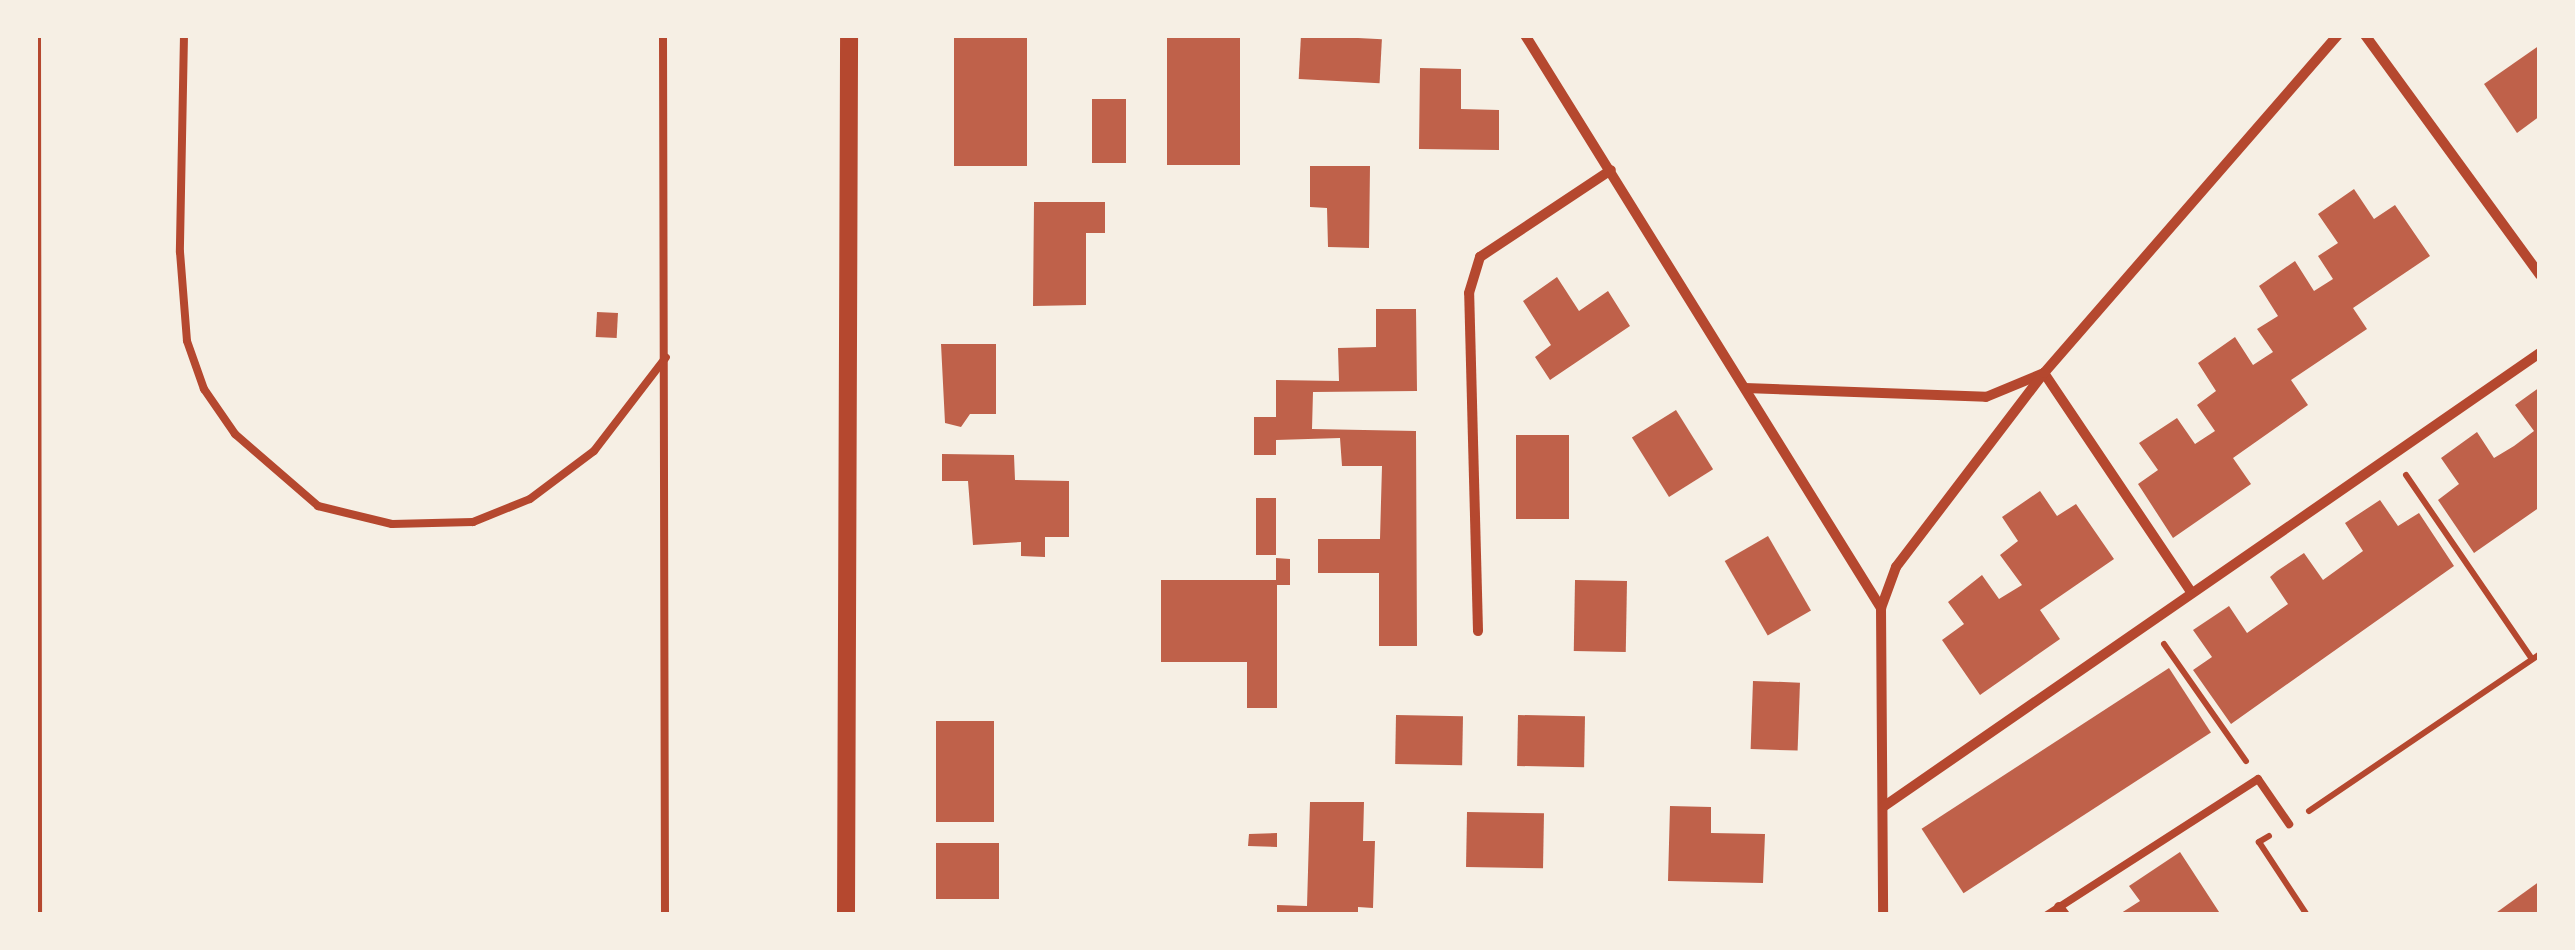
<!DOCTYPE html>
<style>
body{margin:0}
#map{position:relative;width:2575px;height:950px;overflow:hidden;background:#f6efe4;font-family:Commissioner,sans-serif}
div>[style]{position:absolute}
.building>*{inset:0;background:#bf614a;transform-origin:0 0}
.path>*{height:6px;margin:-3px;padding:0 3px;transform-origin:3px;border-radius:3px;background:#b5482f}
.service>*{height:8px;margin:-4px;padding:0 4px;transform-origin:4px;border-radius:4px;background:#b5482f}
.minor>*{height:10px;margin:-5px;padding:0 5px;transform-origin:5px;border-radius:5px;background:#b5482f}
.tertiary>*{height:18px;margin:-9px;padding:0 9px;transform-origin:9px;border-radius:9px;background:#b5482f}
span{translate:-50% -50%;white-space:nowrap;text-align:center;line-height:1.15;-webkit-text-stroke:9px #f6efe4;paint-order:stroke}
.frame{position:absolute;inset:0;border:38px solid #f6efe4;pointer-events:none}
</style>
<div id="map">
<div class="building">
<div style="left:954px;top:35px;width:73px;height:131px"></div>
<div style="left:1167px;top:35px;width:73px;height:130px"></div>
<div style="left:1301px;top:35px;width:81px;height:44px;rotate:3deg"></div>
<div style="clip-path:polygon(2540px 45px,2540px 116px,2517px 133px,2484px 84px)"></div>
<div style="clip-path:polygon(1420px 68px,1461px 69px,1461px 109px,1499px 110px,1499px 150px,1419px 149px)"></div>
<div style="left:1126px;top:99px;width:64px;height:34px;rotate:90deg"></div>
<div style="clip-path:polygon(1310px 166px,1370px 166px,1369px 248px,1328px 247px,1327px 208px,1310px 207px)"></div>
<div style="clip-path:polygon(2354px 189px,2374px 219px,2395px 205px,2430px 256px,2353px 308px,2367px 329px,2291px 380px,2308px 405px,2233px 458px,2251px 484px,2173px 538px,2138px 484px,2158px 470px,2139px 443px,2177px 418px,2195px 444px,2215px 431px,2197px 405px,2216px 391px,2198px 363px,2235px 337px,2253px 365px,2273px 352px,2257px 329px,2278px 316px,2259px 286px,2295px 261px,2314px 291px,2333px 279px,2318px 256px,2338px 243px,2318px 214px)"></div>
<div style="clip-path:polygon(1034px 202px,1105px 202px,1105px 233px,1086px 233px,1086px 305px,1033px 306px)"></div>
<div style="clip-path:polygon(1557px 277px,1579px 311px,1608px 291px,1630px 326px,1550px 380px,1535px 357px,1551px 345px,1523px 301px)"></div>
<div style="clip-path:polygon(1376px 309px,1416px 309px,1417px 391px,1313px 392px,1312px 429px,1416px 431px,1417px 646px,1379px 646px,1379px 573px,1318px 573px,1318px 539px,1380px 539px,1382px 466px,1342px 466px,1340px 438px,1276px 440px,1276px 455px,1254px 455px,1254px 417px,1276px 417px,1276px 380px,1339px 381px,1338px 348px,1376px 347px)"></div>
<div style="left:597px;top:312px;width:21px;height:25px;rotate:3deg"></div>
<div style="clip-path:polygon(941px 344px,996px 344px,996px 414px,970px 414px,961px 427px,945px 423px)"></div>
<div style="clip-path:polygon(2540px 387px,2540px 507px,2474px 553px,2438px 500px,2459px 484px,2441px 458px,2477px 432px,2494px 458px,2514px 446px,2534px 431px,2515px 405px)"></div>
<div style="left:1676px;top:410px;width:70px;height:52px;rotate:58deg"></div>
<div style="left:1516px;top:435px;width:53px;height:84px"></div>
<div style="clip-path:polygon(942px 454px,1014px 455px,1015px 480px,1069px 481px,1069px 537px,1045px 537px,1045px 557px,1021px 556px,1021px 542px,973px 545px,968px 481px,942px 481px)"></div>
<div style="clip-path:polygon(2040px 491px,2057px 516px,2076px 504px,2114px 559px,2040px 610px,2060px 639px,1980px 695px,1942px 640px,1964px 624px,1948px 602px,1982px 575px,1999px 599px,2022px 585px,2000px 555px,2018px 541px,2002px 517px)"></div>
<div style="left:1256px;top:498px;width:20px;height:57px"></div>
<div style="clip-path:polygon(2380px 500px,2398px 526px,2419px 513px,2454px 566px,2231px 724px,2193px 670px,2212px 657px,2193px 630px,2229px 606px,2247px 633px,2288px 604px,2270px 577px,2277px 571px,2304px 553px,2323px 580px,2363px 551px,2345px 523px)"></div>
<div style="left:1768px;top:536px;width:86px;height:50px;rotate:60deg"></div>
<div style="clip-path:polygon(1276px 558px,1290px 559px,1290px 585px,1277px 585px,1277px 708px,1247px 708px,1247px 662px,1161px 662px,1161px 580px,1276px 580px)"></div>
<div style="left:1627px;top:581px;width:71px;height:52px;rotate:91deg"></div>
<div style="left:2169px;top:668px;width:77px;height:295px;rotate:57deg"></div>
<div style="left:1753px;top:681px;width:47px;height:68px;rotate:2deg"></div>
<div style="left:1396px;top:715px;width:67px;height:49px;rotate:1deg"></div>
<div style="left:1518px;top:715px;width:67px;height:51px;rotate:1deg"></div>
<div style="left:936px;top:721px;width:58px;height:101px"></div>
<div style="clip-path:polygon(1310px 802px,1364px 802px,1363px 841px,1375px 841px,1373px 908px,1358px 907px,1358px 915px,1277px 915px,1277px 905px,1307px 906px)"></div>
<div style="clip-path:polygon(1670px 806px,1711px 807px,1711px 833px,1765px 834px,1763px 883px,1668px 881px)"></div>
<div style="left:1467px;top:812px;width:77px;height:55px;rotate:1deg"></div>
<div style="clip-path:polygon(1277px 833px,1277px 847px,1248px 846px,1249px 834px)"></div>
<div style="left:936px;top:843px;width:63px;height:56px"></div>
<div style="clip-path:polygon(2180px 852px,2221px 915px,2118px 915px,2140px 901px,2129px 886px)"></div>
<div style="clip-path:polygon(2540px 881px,2540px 915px,2493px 915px)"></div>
</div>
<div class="path">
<div style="left:2406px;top:475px;width:223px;rotate:55.6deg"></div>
<div style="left:2164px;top:644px;width:143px;rotate:55deg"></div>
<div style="left:2309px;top:811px;width:279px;rotate:-34.2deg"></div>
<div style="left:2269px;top:836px;width:12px;rotate:149deg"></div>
<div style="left:2259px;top:842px;width:87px;rotate:56.7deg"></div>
</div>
<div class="service">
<div style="left:37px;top:35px;width:880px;rotate:89.93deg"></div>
<div style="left:184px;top:35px;width:217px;rotate:91.1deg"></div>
<div style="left:180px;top:252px;width:89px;rotate:85.5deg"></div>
<div style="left:187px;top:341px;width:51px;rotate:70.5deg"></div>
<div style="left:204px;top:389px;width:55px;rotate:55.4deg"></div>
<div style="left:235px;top:434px;width:110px;rotate:40.9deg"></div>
<div style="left:318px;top:506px;width:76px;rotate:13.7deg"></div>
<div style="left:392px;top:524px;width:81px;rotate:-1.4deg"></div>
<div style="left:473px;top:522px;width:61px;rotate:-22deg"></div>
<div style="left:530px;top:499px;width:80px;rotate:-36.9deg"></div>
<div style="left:594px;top:451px;width:118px;rotate:-52.5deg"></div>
<div style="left:663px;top:35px;width:880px;rotate:89.87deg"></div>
<div style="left:2047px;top:915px;width:251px;rotate:-32.8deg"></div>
<div style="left:2258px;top:779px;width:55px;rotate:55.4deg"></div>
</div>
<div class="minor">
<div style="left:1525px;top:35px;width:675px;rotate:58.15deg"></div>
<div style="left:1881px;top:608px;width:307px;rotate:89.6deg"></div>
<div style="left:2365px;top:35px;width:297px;rotate:53.9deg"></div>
<div style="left:1745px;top:388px;width:241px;rotate:2.1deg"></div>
<div style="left:1986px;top:397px;width:63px;rotate:-22.5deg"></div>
<div style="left:2044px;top:373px;width:265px;rotate:56.1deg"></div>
<div style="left:1881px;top:608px;width:44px;rotate:-69.9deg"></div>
<div style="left:1896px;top:567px;width:244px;rotate:-52.7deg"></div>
<div style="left:2044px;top:373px;width:448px;rotate:-49deg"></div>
<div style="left:1478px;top:631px;width:338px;rotate:-91.5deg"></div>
<div style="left:1469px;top:293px;width:38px;rotate:-73deg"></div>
<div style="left:1480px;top:257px;width:157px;rotate:-33.6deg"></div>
<div style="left:1883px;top:807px;width:799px;rotate:-34.65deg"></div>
<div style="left:2059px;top:907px;width:10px;rotate:53deg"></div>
</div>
<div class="tertiary">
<div style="left:846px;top:915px;width:880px;rotate:-89.8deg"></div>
</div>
<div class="frame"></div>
</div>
